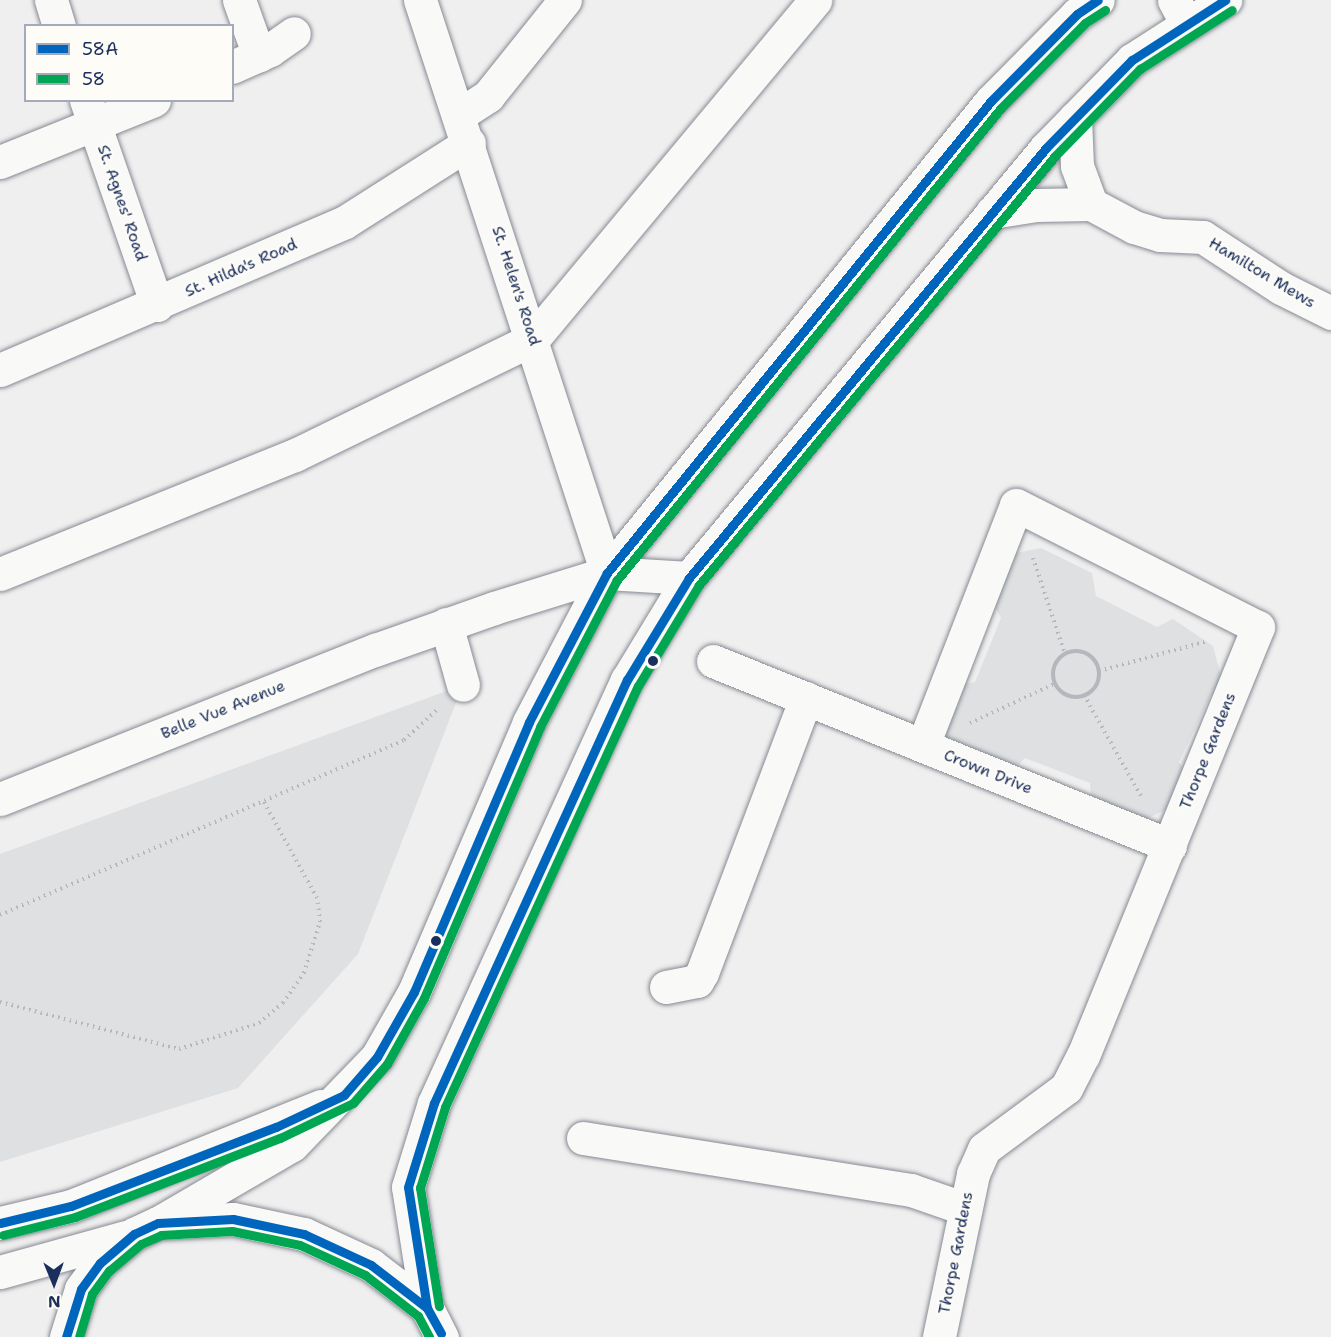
<!DOCTYPE html>
<style>
body{margin:0}
#map{position:relative;width:1331px;height:1337px;overflow:hidden;background:#efefef;font-family:"Shantell Sans",sans-serif}
div>[style]{position:absolute}
.green>*{inset:0;background:#dee0e2}
.path>*{height:4px;margin-top:-2px;transform-origin:0;background:repeating-linear-gradient(90deg,#b4b7bc 0 1.5px,transparent 0 6px)}
.path>.ring{margin:-2px;padding:0;box-sizing:content-box;background:none;border:4px solid #b4b7bc;border-radius:50%}
.roads{filter:drop-shadow(0 0 2px #868a93) drop-shadow(0 0 2px #868a93)}
.minor>*{height:33px;margin:-16.5px;padding:0 16.5px;transform-origin:16.5px;border-radius:16.5px;background:#f9f9f8}
.highway>*{height:33px;margin:-16.5px;padding:0 16.5px;transform-origin:16.5px;border-radius:16.5px;background:#f9f9f8}
.bus-1>*{height:9px;margin:-4.5px;padding:0 4.5px;transform-origin:4.5px;border-radius:4.5px;background:#0065bd}
.bus-2>*{height:9px;margin:-4.5px;padding:0 4.5px;transform-origin:4.5px;border-radius:4.5px;background:#00a651}
.dots>*{width:16px;height:16px;translate:-50% -50%;box-sizing:border-box;border:3px solid #fdfcf7;border-radius:50%}
span{translate:-50% -50%;white-space:nowrap;text-align:center;line-height:1.15;-webkit-text-stroke:4.5px #fdfcf7;paint-order:stroke}
.street-label{font-size:16px;color:#1b2f5e}
.legend{position:absolute;left:24px;top:24px;width:210px;height:78px;box-sizing:border-box;background:#fdfcf7;border:2px solid #a3aaba;margin:0;padding:8px 10px;list-style:none;font-size:18px;color:#1b2f5e}
.legend li{display:flex;align-items:center;gap:12px;height:30px}
.legend b{width:30px;border:2px solid #a3aaba}
.north{position:absolute;left:24px;top:1253px;width:60px;height:60px;-webkit-text-stroke:4px #fdfcf7;paint-order:stroke;rotate:179deg;font-size:16px;font-weight:700;line-height:24px;text-align:center;color:#1b2f5e}
.north::after{content:'';display:block;margin:auto;width:21px;height:27px;background:#1b2f5e;clip-path:polygon(50% 0,100% 100%,50% 72%,0 100%)}
</style>
<div id="map">
<div class="green">
<div style="clip-path:polygon(1041px 548px,1092px 573px,1096px 596px,1157px 627px,1173px 619px,1213px 646px,1225px 691px,1211px 695px,1179px 762px,1187px 774px,1171px 807px,1144px 820px,1091px 801px,1090px 783px,1025px 758px,1011px 773px,950px 747px,940px 732px,956px 686px,975px 682px,1001px 618px,992px 602px,1011px 554px)"></div>
<div style="clip-path:polygon(463px 685px,358px 954px,238px 1088px,0 1162px,0 854px)"></div>
</div>
<div class="path">
<div style="left:1033px;top:558px;width:101px;rotate:71.6deg"></div>
<div class="ring" style="left:1053px;top:651px;width:42px;height:42px"></div>
<div style="left:1099px;top:671px;width:113px;rotate:-15.4deg"></div>
<div style="left:1084px;top:695px;width:116px;rotate:60.6deg"></div>
<div style="left:970px;top:723px;width:95px;rotate:-24.9deg"></div>
<div style="left:0;top:915px;width:440px;rotate:-23.4deg"></div>
<div style="left:404px;top:740px;width:47px;rotate:-42.4deg"></div>
<div style="left:0;top:1002px;width:185px;rotate:14.7deg"></div>
<div style="left:179px;top:1049px;width:84px;rotate:-18deg"></div>
<div style="left:259px;top:1023px;width:31px;rotate:-40deg"></div>
<div style="left:283px;top:1003px;width:37px;rotate:-55deg"></div>
<div style="left:304px;top:973px;width:53px;rotate:-72.6deg"></div>
<div style="left:320px;top:922px;width:24px;rotate:-97deg"></div>
<div style="left:317px;top:898px;width:112px;rotate:-118.9deg"></div>
</div>
<div class="roads">
<div class="minor">
<div style="left:51px;top:0;width:27px;rotate:73deg"></div>
<div style="left:239px;top:0;width:59px;rotate:70.3deg"></div>
<div style="left:420px;top:0;width:603px;rotate:71.93deg"></div>
<div style="left:1174px;top:0;width:26px;rotate:62deg"></div>
<div style="left:232px;top:67px;width:42px;rotate:-24.1deg"></div>
<div style="left:270px;top:50px;width:29px;rotate:-35deg"></div>
<div style="left:86px;top:100px;width:217px;rotate:70.9deg"></div>
<div style="left:459px;top:115px;width:35px;rotate:-33deg"></div>
<div style="left:488px;top:96px;width:123px;rotate:-51.3deg"></div>
<div style="left:1075px;top:118px;width:48px;rotate:87.6deg"></div>
<div style="left:1077px;top:166px;width:40px;rotate:69.8deg"></div>
<div style="left:0;top:162px;width:166px;rotate:-21.9deg"></div>
<div style="left:992px;top:212px;width:45px;rotate:-9deg"></div>
<div style="left:1036px;top:205px;width:55px;rotate:-1deg"></div>
<div style="left:1091px;top:204px;width:49px;rotate:28.1deg"></div>
<div style="left:1134px;top:227px;width:27px;rotate:17deg"></div>
<div style="left:1160px;top:235px;width:43px;rotate:2.7deg"></div>
<div style="left:1203px;top:237px;width:93px;rotate:33.2deg"></div>
<div style="left:1281px;top:288px;width:56px;rotate:26.6deg"></div>
<div style="left:0;top:370px;width:375px;rotate:-23.2deg"></div>
<div style="left:345px;top:222px;width:147px;rotate:-32.5deg"></div>
<div style="left:0;top:574px;width:318px;rotate:-22deg"></div>
<div style="left:295px;top:455px;width:265px;rotate:-26deg"></div>
<div style="left:533px;top:339px;width:441px;rotate:-50.2deg"></div>
<div style="left:446px;top:624px;width:63px;rotate:74.4deg"></div>
<div style="left:713px;top:661px;width:493px;rotate:22deg"></div>
<div style="left:923px;top:745px;width:257px;rotate:-68.8deg"></div>
<div style="left:1016px;top:505px;width:271px;rotate:26.8deg"></div>
<div style="left:1258px;top:627px;width:462px;rotate:112.2deg"></div>
<div style="left:1083px;top:1055px;width:37px;rotate:117deg"></div>
<div style="left:1066px;top:1088px;width:102px;rotate:143.4deg"></div>
<div style="left:984px;top:1149px;width:27px;rotate:114deg"></div>
<div style="left:973px;top:1174px;width:167px;rotate:101.8deg"></div>
<div style="left:0;top:799px;width:404px;rotate:-21.7deg"></div>
<div style="left:375px;top:650px;width:126px;rotate:-19.4deg"></div>
<div style="left:494px;top:608px;width:118px;rotate:-17.2deg"></div>
<div style="left:607px;top:573px;width:82px;rotate:3.5deg"></div>
<div style="left:666px;top:987px;width:32px;rotate:-11deg"></div>
<div style="left:697px;top:981px;width:9px;rotate:-58deg"></div>
<div style="left:702px;top:973px;width:294px;rotate:-69.3deg"></div>
<div style="left:583px;top:1138px;width:332px;rotate:9deg"></div>
<div style="left:911px;top:1190px;width:55px;rotate:19.1deg"></div>
</div>
<div class="highway">
<div style="left:0;top:1223px;width:73px;rotate:-13.5deg"></div>
<div style="left:71px;top:1206px;width:269px;rotate:-21.8deg"></div>
<div style="left:158px;top:1223px;width:155px;rotate:-30.2deg"></div>
<div style="left:292px;top:1145px;width:122px;rotate:-46deg"></div>
<div style="left:377px;top:1057px;width:75px;rotate:-60.4deg"></div>
<div style="left:414px;top:992px;width:293px;rotate:-66.9deg"></div>
<div style="left:529px;top:722px;width:168px;rotate:-62.4deg"></div>
<div style="left:607px;top:573px;width:608px;rotate:-50.87deg"></div>
<div style="left:991px;top:101px;width:122px;rotate:-45.3deg"></div>
<div style="left:1077px;top:14px;width:25px;rotate:-34deg"></div>
<div style="left:0;top:1272px;width:130px;rotate:-15.6deg"></div>
<div style="left:427px;top:1308px;width:122px;rotate:-98.9deg"></div>
<div style="left:408px;top:1187px;width:88px;rotate:-72.8deg"></div>
<div style="left:434px;top:1103px;width:465px;rotate:-65.5deg"></div>
<div style="left:627px;top:680px;width:119px;rotate:-58.7deg"></div>
<div style="left:689px;top:578px;width:559px;rotate:-50.3deg"></div>
<div style="left:1046px;top:148px;width:123px;rotate:-45.7deg"></div>
<div style="left:1132px;top:60px;width:111px;rotate:-32.8deg"></div>
<div style="left:66px;top:1337px;width:50px;rotate:-72.6deg"></div>
<div style="left:81px;top:1289px;width:32px;rotate:-54deg"></div>
<div style="left:100px;top:1263px;width:45px;rotate:-40.5deg"></div>
<div style="left:134px;top:1234px;width:26px;rotate:-25deg"></div>
<div style="left:158px;top:1223px;width:75px;rotate:-3.1deg"></div>
<div style="left:233px;top:1219px;width:73px;rotate:11.9deg"></div>
<div style="left:304px;top:1234px;width:74px;rotate:24.8deg"></div>
<div style="left:371px;top:1265px;width:71px;rotate:37.5deg"></div>
<div style="left:427px;top:1308px;width:33px;rotate:63deg"></div>
</div>
</div>
<div class="bus-1">
<div style="left:0;top:1223px;width:73px;rotate:-13.5deg"></div>
<div style="left:71px;top:1206px;width:220px;rotate:-21.1deg"></div>
<div style="left:276px;top:1127px;width:75px;rotate:-25.2deg"></div>
<div style="left:344px;top:1095px;width:50px;rotate:-49deg"></div>
<div style="left:377px;top:1057px;width:75px;rotate:-60.4deg"></div>
<div style="left:414px;top:992px;width:293px;rotate:-66.9deg"></div>
<div style="left:529px;top:722px;width:168px;rotate:-62.4deg"></div>
<div style="left:607px;top:573px;width:608px;rotate:-50.87deg"></div>
<div style="left:991px;top:101px;width:122px;rotate:-45.3deg"></div>
<div style="left:1077px;top:14px;width:25px;rotate:-34deg"></div>
<div style="left:427px;top:1308px;width:122px;rotate:-98.9deg"></div>
<div style="left:408px;top:1187px;width:88px;rotate:-72.8deg"></div>
<div style="left:434px;top:1103px;width:465px;rotate:-65.5deg"></div>
<div style="left:627px;top:680px;width:119px;rotate:-58.7deg"></div>
<div style="left:689px;top:578px;width:559px;rotate:-50.3deg"></div>
<div style="left:1046px;top:148px;width:123px;rotate:-45.7deg"></div>
<div style="left:1132px;top:60px;width:111px;rotate:-32.8deg"></div>
<div style="left:66px;top:1337px;width:50px;rotate:-72.6deg"></div>
<div style="left:81px;top:1289px;width:32px;rotate:-54deg"></div>
<div style="left:100px;top:1263px;width:45px;rotate:-40.5deg"></div>
<div style="left:134px;top:1234px;width:26px;rotate:-25deg"></div>
<div style="left:158px;top:1223px;width:75px;rotate:-3.1deg"></div>
<div style="left:233px;top:1219px;width:73px;rotate:11.9deg"></div>
<div style="left:304px;top:1234px;width:74px;rotate:24.8deg"></div>
<div style="left:371px;top:1265px;width:71px;rotate:37.5deg"></div>
<div style="left:427px;top:1308px;width:29px;rotate:61deg"></div>
</div>
<div class="bus-2">
<div style="left:3px;top:1235px;width:74px;rotate:-14deg"></div>
<div style="left:75px;top:1217px;width:220px;rotate:-21.1deg"></div>
<div style="left:280px;top:1138px;width:81px;rotate:-25.6deg"></div>
<div style="left:353px;top:1103px;width:52px;rotate:-48.9deg"></div>
<div style="left:387px;top:1064px;width:76px;rotate:-60.7deg"></div>
<div style="left:424px;top:998px;width:295px;rotate:-66.8deg"></div>
<div style="left:540px;top:727px;width:166px;rotate:-62.4deg"></div>
<div style="left:617px;top:580px;width:607px;rotate:-50.88deg"></div>
<div style="left:1000px;top:109px;width:121px;rotate:-45.3deg"></div>
<div style="left:1085px;top:23px;width:24px;rotate:-33deg"></div>
<div style="left:439px;top:1306px;width:120px;rotate:-99.1deg"></div>
<div style="left:420px;top:1188px;width:85px;rotate:-72.8deg"></div>
<div style="left:445px;top:1107px;width:463px;rotate:-65.4deg"></div>
<div style="left:638px;top:686px;width:118px;rotate:-58.9deg"></div>
<div style="left:699px;top:585px;width:557px;rotate:-50.31deg"></div>
<div style="left:1055px;top:156px;width:122px;rotate:-45.7deg"></div>
<div style="left:1140px;top:69px;width:109px;rotate:-32.7deg"></div>
<div style="left:79px;top:1337px;width:45px;rotate:-73.2deg"></div>
<div style="left:92px;top:1294px;width:29px;rotate:-54deg"></div>
<div style="left:109px;top:1271px;width:42px;rotate:-40.2deg"></div>
<div style="left:141px;top:1244px;width:22px;rotate:-24deg"></div>
<div style="left:161px;top:1235px;width:71px;rotate:-3.2deg"></div>
<div style="left:232px;top:1231px;width:69px;rotate:11.6deg"></div>
<div style="left:300px;top:1245px;width:72px;rotate:24.8deg"></div>
<div style="left:365px;top:1275px;width:67px;rotate:37.7deg"></div>
<div style="left:418px;top:1316px;width:24px;rotate:62deg"></div>
</div>
<div class="dots">
<div style="left:653px;top:661px;background:#1b2f5e"></div>
<div style="left:436px;top:941px;background:#1b2f5e"></div>
</div>
<div class="street-label">
<span style="left:122px;top:203px;rotate:71deg">St. Agnes' Road</span>
<span style="left:241px;top:268px;rotate:-24deg">St. Hilda's Road</span>
<span style="left:1262px;top:273px;rotate:31deg">Hamilton Mews</span>
<span style="left:516px;top:286px;rotate:72deg">St. Helen's Road</span>
<span style="left:223px;top:710px;rotate:-22deg">Belle Vue Avenue</span>
<span style="left:1208px;top:751px;rotate:-68deg">Thorpe Gardens</span>
<span style="left:988px;top:772px;rotate:22deg">Crown Drive</span>
<span style="left:956px;top:1253px;rotate:-79deg">Thorpe Gardens</span>
</div>
<ul class="legend">
<li><b style="height:8px;background:#0065bd"></b>58A</li>
<li><b style="height:8px;background:#00a651"></b>58</li>
</ul>
<div class="north">N</div>
</div>
